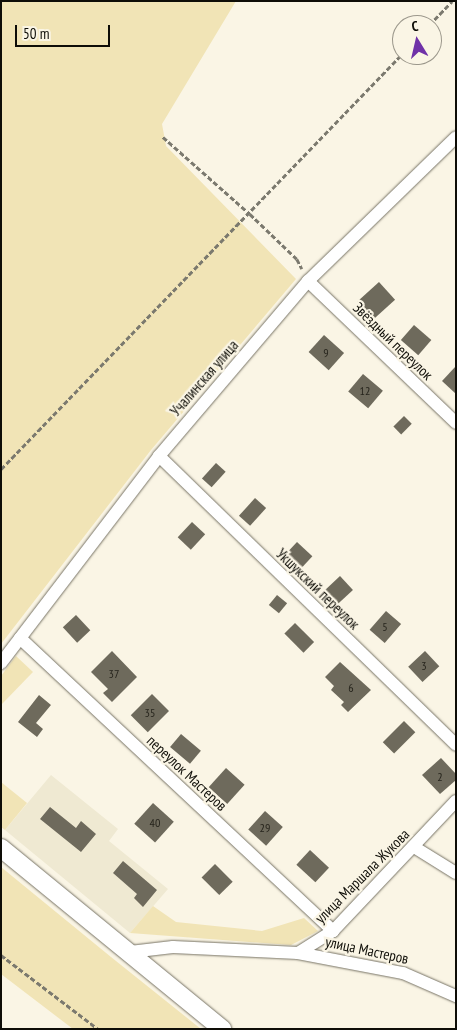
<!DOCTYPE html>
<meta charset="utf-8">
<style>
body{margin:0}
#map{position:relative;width:457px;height:1030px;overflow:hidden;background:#faf5e5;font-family:"PT Sans Narrow",sans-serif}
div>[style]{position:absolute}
.built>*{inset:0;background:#efe9d2}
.green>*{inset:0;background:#f1e4b6}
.building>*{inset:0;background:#6e6a5c;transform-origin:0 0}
.path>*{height:2.5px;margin-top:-1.25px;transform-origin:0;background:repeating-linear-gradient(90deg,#7b796e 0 5px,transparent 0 7.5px)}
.roads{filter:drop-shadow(0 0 1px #787466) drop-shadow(0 0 1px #787466)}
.street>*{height:12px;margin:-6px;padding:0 6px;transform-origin:6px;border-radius:6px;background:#fff}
.secondary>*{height:18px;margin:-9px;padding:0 9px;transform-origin:9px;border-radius:9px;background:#fff}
span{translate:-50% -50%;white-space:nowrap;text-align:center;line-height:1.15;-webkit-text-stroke:4.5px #faf5e5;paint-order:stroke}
.number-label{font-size:12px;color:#26241c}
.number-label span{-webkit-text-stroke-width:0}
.street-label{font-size:15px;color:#0e0d07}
.frame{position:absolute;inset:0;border:2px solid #0e0d07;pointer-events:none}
.north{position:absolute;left:392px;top:15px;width:50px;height:50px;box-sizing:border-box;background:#faf5e5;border:1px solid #9c988c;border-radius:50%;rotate:351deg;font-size:14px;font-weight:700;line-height:20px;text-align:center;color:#0e0d07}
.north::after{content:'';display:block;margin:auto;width:18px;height:22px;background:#7032a8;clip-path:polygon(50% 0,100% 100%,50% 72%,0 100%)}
.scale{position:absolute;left:15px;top:25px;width:95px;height:22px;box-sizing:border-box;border:2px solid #0e0d07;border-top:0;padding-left:6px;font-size:15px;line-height:18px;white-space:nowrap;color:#0e0d07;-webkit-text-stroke:4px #faf5e5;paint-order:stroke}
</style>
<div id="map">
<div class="built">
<div style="clip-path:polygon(51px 775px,118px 829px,109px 841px,168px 889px,130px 933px,5px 830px)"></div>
</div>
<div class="green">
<div style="clip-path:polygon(1px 1px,236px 1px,162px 124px,166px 146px,296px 279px,151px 450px,1px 644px)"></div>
<div style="clip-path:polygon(16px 656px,33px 672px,1px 705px,1px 676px)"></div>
<div style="clip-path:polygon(1px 782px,27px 803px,5px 830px,1px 827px)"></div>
<div style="clip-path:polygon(1px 867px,111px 957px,201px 1029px,73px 1029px,1px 974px)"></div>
<div style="clip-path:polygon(153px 906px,176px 922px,262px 931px,304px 918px,318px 931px,291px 945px,130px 933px)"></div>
</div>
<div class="building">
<div style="left:379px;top:282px;width:24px;height:29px;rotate:48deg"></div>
<div style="left:414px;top:325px;width:23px;height:20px;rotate:41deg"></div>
<div style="left:324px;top:335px;width:27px;height:23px;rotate:42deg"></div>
<div style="clip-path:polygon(456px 366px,456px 394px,442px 381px)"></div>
<div style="left:363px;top:374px;width:26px;height:23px;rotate:40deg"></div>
<div style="left:404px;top:416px;width:11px;height:15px;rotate:45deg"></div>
<div style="left:216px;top:463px;width:13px;height:21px;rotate:42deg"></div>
<div style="left:255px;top:498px;width:15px;height:24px;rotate:42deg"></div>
<div style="left:192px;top:522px;width:18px;height:21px;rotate:43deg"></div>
<div style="left:297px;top:542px;width:21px;height:23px;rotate:43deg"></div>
<div style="left:340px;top:576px;width:19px;height:20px;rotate:47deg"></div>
<div style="left:277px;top:595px;width:13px;height:13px;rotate:39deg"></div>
<div style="left:386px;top:611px;width:20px;height:25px;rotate:41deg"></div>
<div style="left:76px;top:615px;width:21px;height:18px;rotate:47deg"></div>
<div style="left:295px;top:623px;width:27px;height:15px;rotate:45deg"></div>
<div style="clip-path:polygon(112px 651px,137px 677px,112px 702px,103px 693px,108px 689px,91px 672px)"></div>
<div style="left:425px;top:651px;width:21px;height:23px;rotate:47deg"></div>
<div style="clip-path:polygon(340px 662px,371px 690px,348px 712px,341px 705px,344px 702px,331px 690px,334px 686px,325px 677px)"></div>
<div style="left:152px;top:694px;width:24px;height:30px;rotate:45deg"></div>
<div style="clip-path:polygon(39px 695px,51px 705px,36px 723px,43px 729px,37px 737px,18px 722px)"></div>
<div style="left:404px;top:721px;width:16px;height:30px;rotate:45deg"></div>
<div style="left:181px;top:734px;width:26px;height:17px;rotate:40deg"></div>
<div style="clip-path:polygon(441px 758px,456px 774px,456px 780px,440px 794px,422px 775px)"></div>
<div style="left:226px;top:768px;width:25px;height:26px;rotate:42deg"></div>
<div style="left:153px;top:803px;width:28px;height:28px;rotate:42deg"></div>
<div style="clip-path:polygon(50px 807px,76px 828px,81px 821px,96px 834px,81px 852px,40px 819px)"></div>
<div style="left:265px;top:811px;width:24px;height:25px;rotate:42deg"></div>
<div style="left:310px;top:850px;width:26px;height:20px;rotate:43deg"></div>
<div style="clip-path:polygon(123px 861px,157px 890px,143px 907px,134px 898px,137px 894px,113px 873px)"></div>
<div style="left:215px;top:864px;width:25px;height:19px;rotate:45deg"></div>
</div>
<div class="path">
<div style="left:429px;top:25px;width:33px;rotate:-46deg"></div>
<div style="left:163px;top:137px;width:116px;rotate:41.5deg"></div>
<div style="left:250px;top:214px;width:65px;rotate:43.8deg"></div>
<div style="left:297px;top:259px;width:11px;rotate:63deg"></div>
<div style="left:1px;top:469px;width:577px;rotate:-45.98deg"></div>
<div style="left:1px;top:955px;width:122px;rotate:37.3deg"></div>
</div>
<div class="roads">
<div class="street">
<div style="left:308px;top:281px;width:205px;rotate:43.8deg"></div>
<div style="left:159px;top:456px;width:414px;rotate:44.2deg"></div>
<div style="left:20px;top:638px;width:429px;rotate:43.1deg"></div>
<div style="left:1px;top:663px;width:260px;rotate:-52.6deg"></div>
<div style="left:159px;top:456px;width:230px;rotate:-49.6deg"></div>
<div style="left:308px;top:281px;width:206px;rotate:-44.2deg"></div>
<div style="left:414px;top:847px;width:49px;rotate:31.8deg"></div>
<div style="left:130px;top:952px;width:43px;rotate:-6.6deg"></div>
<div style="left:173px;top:947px;width:125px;rotate:2.7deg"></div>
<div style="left:298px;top:953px;width:41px;rotate:-32.2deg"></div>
<div style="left:333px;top:931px;width:179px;rotate:-46.6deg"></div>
<div style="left:298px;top:953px;width:107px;rotate:10.8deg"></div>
<div style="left:403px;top:973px;width:58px;rotate:23.5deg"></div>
</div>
<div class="secondary">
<div style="left:1px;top:848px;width:286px;rotate:39.3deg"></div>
</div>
</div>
<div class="number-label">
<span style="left:326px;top:353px">9</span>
<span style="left:365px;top:391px">12</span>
<span style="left:385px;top:627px">5</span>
<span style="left:424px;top:666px">3</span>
<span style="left:114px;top:674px">37</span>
<span style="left:351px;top:688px">6</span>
<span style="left:150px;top:713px">35</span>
<span style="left:440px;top:777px">2</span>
<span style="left:155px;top:823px">40</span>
<span style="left:265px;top:828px">29</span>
</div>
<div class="street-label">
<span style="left:393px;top:341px;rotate:44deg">Звёздный переулок</span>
<span style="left:204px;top:378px;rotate:-49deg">Учалинская улица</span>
<span style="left:318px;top:589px;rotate:44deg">Укшукский переулок</span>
<span style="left:187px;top:773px;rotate:43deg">переулок Мастеров</span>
<span style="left:362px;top:876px;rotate:-45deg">улица Маршала Жукова</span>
<span style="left:367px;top:950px;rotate:12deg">улица Мастеров</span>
</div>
<div class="frame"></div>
<div class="north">С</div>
<div class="scale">50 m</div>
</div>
